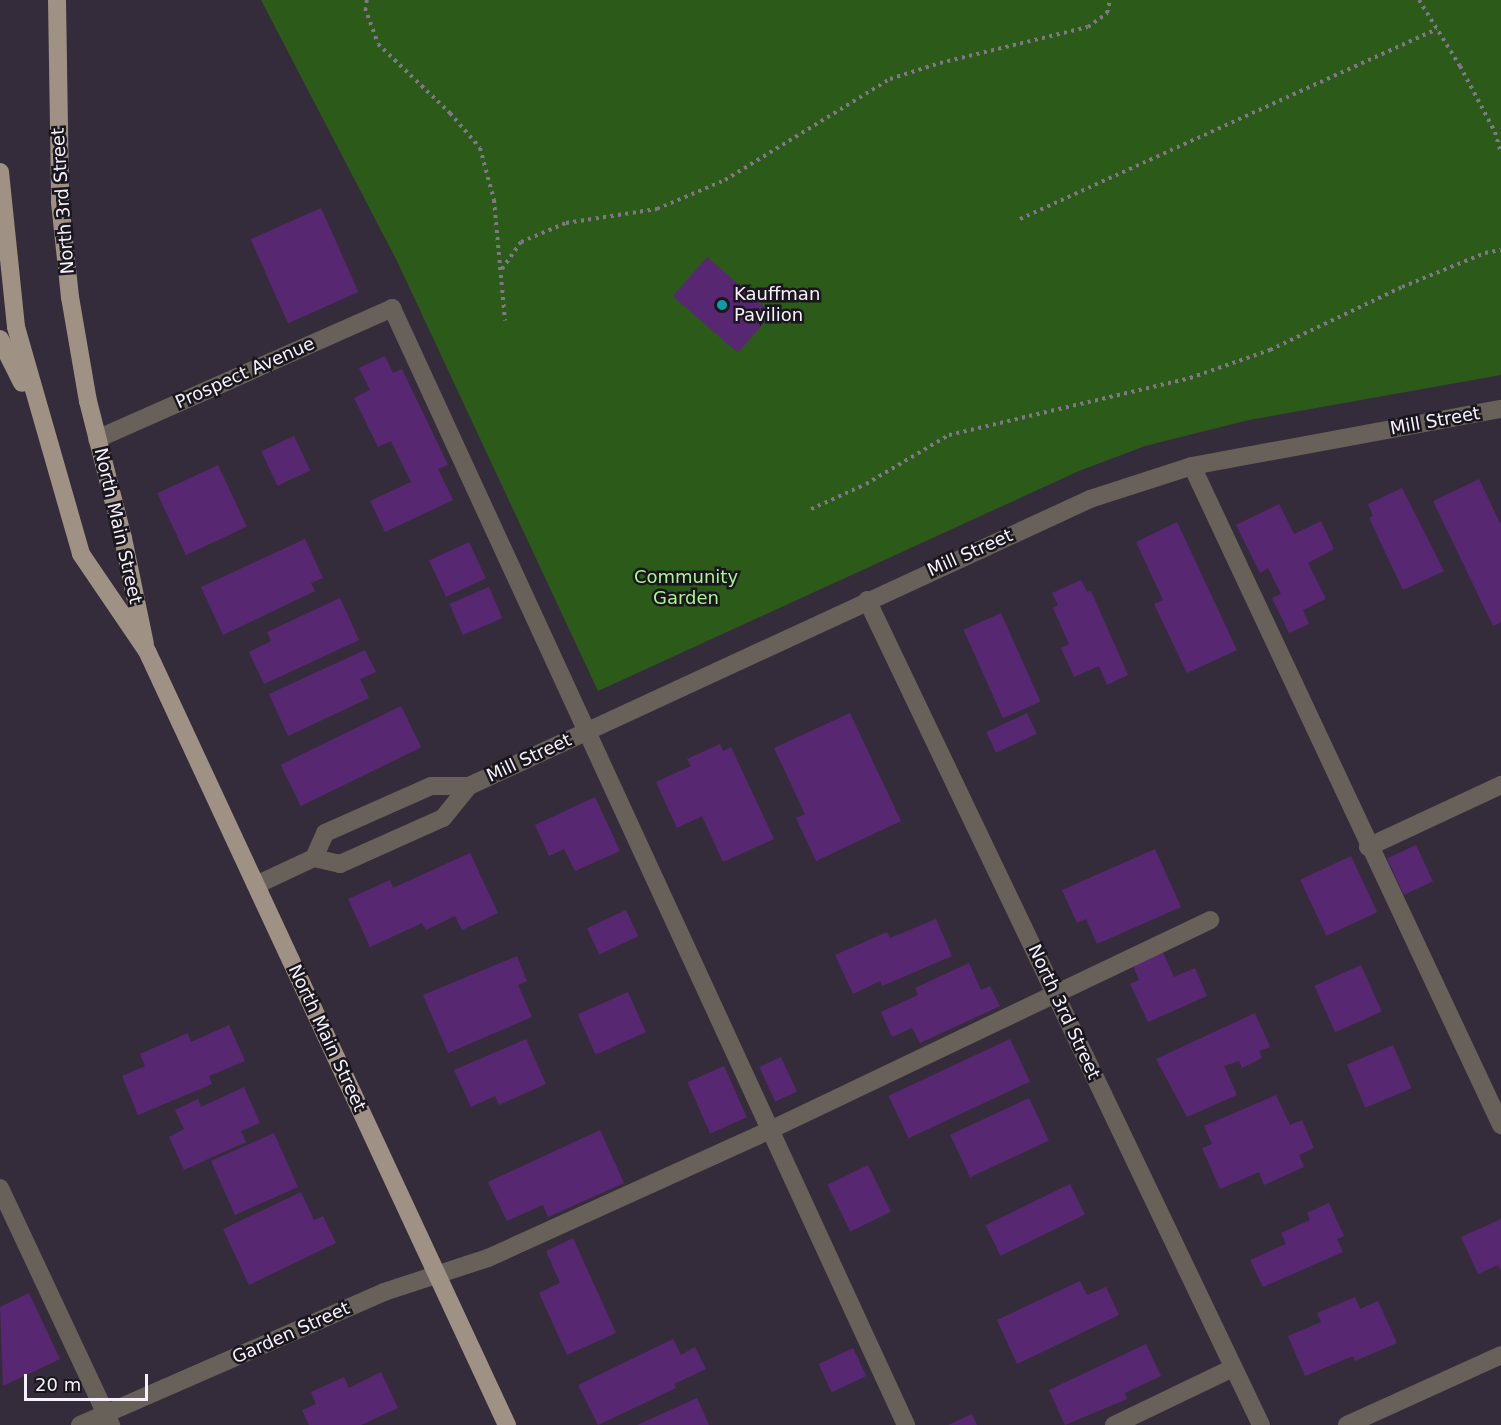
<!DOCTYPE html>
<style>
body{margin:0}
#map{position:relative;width:1501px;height:1425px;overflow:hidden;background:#352c3b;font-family:"DejaVu Sans",sans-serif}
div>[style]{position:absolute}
.green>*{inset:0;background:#2c5a18}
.building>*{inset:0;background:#582772;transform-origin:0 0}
.path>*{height:4px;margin-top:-2px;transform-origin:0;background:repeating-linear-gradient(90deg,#807886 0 3px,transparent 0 7.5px)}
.minor>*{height:18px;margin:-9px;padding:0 9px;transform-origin:9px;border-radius:9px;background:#68615a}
.major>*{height:18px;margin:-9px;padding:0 9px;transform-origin:9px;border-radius:9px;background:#9f9183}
.dots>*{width:16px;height:16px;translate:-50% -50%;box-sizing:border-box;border:3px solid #1a161d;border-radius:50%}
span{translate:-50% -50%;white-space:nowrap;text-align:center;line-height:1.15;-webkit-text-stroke:5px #1a161d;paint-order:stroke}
.street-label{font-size:18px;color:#f7f1fc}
.poi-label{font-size:18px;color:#f7f1fc}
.left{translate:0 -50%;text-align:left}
.park-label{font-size:18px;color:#a8f68c}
.scale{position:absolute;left:24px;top:1374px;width:124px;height:27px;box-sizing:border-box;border:3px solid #f7f1fc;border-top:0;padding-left:8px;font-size:18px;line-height:21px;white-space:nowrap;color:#f7f1fc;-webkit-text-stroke:4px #1a161d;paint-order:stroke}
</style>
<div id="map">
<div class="green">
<div style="clip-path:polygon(261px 0,1501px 0,1501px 375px,1249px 420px,1145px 446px,1079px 471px,598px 691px,397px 261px)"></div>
</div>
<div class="building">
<div style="left:321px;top:208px;width:92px;height:77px;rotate:66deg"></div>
<div style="left:707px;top:257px;width:86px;height:52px;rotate:41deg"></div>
<div style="clip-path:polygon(385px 356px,393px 373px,402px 369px,448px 465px,438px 469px,453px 500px,385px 532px,370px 501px,411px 482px,391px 441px,378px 447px,354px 398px,370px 390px,359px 368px)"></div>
<div style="left:294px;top:436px;width:38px;height:36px;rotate:65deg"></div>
<div style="left:218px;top:465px;width:68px;height:67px;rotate:65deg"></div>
<div style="clip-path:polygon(1479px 479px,1501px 525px,1501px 622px,1493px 626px,1433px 501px)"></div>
<div style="clip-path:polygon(1402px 488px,1444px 571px,1403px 590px,1369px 518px,1373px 516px,1368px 504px)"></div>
<div style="clip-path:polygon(1279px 504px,1294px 534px,1321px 521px,1334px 549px,1308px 563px,1326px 599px,1303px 610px,1309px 624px,1289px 633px,1272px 598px,1281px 594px,1268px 568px,1260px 573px,1236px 525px)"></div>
<div style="clip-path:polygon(1177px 522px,1237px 650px,1187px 673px,1154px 604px,1163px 600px,1136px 542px)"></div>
<div style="clip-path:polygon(305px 539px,323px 578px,311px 583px,315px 591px,223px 635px,201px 587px)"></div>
<div style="left:469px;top:542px;width:40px;height:44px;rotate:65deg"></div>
<div style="clip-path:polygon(1081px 580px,1087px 592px,1091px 591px,1128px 675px,1107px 685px,1099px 666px,1074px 677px,1061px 648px,1069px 644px,1053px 608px,1058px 605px,1052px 593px)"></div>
<div style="left:489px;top:587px;width:34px;height:43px;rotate:67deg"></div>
<div style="clip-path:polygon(340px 598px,359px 640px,264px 684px,249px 652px,271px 641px,267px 632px)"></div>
<div style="left:1001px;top:613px;width:97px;height:41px;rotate:66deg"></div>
<div style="clip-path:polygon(365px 650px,376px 672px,360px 679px,369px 698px,288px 736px,269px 694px)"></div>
<div style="left:401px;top:706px;width:46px;height:134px;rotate:64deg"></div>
<div style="clip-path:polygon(850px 713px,901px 821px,816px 861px,796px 818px,805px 814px,774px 748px)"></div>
<div style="left:1027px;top:713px;width:23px;height:45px;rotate:65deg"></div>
<div style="clip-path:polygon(720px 744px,723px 751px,731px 747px,774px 839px,723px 862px,702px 816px,677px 828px,656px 782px,691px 766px,687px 759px)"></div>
<div style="clip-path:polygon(595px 797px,620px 851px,575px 871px,564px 849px,549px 856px,535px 825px)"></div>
<div style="left:1416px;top:845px;width:40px;height:32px;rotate:65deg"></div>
<div style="clip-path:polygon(1155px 849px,1181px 907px,1097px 944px,1086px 919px,1077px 923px,1062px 890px)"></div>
<div style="clip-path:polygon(470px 853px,498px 913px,462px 930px,455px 916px,426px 930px,422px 923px,370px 947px,348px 899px,390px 880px,393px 888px)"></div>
<div style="left:1351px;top:856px;width:62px;height:56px;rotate:65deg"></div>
<div style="left:626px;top:910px;width:29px;height:43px;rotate:65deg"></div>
<div style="clip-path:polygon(936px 919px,952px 956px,882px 986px,880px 981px,853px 994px,835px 955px,887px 932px,890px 938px)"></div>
<div style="clip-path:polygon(1162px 950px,1174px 977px,1195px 968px,1207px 996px,1148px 1022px,1130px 984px,1139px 980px,1132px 963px)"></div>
<div style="clip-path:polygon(517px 956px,527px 981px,518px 985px,532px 1017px,448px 1053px,423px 995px)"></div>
<div style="clip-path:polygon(969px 963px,981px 990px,990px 986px,1000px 1006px,920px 1043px,912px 1028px,892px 1037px,881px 1012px,918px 995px,915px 988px)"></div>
<div style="left:1361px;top:965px;width:51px;height:51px;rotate:66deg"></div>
<div style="left:628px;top:992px;width:44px;height:55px;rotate:66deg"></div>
<div style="clip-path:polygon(1255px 1013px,1270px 1047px,1259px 1051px,1262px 1058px,1242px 1068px,1239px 1061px,1224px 1066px,1237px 1095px,1187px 1117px,1156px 1059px)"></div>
<div style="clip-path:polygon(229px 1025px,245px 1061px,209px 1076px,212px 1084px,138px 1115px,122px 1076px,145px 1066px,140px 1054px,188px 1033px,191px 1042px)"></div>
<div style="clip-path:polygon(526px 1039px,546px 1084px,499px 1105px,495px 1096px,471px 1107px,454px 1070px)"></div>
<div style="left:1010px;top:1039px;width:47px;height:134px;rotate:65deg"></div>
<div style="left:1393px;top:1045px;width:47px;height:50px;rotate:67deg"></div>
<div style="left:781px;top:1057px;width:38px;height:24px;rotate:65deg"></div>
<div style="left:724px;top:1066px;width:56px;height:40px;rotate:66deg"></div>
<div style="clip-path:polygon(244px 1087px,260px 1123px,241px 1131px,246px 1142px,184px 1170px,169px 1137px,184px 1129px,175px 1110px,198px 1099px,201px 1107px)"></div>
<div style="clip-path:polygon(1276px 1095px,1290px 1125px,1302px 1120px,1314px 1148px,1299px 1155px,1304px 1167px,1264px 1185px,1259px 1172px,1220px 1189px,1202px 1148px,1212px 1144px,1204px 1126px)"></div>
<div style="left:1029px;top:1098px;width:47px;height:87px;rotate:65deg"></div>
<div style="clip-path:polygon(600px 1130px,624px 1183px,548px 1217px,543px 1205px,507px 1221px,488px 1182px)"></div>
<div style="left:274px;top:1133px;width:59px;height:69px;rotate:66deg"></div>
<div style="left:868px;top:1165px;width:52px;height:45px;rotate:64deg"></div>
<div style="left:1070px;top:1184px;width:34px;height:94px;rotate:64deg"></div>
<div style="clip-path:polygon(301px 1192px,314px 1220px,323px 1216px,336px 1243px,249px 1285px,223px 1229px)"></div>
<div style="clip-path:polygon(1329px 1203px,1344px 1236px,1337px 1239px,1343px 1252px,1263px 1287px,1250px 1260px,1286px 1244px,1281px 1233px,1310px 1220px,1307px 1213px)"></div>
<div style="clip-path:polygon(1501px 1219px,1501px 1271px,1498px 1265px,1478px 1274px,1461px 1237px)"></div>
<div style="clip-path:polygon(573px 1238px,616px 1333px,567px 1355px,539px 1293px,560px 1283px,546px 1251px)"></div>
<div style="clip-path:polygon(1080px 1281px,1087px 1295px,1106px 1287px,1119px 1315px,1017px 1364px,997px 1320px)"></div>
<div style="clip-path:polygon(29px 1293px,60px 1359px,3px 1386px,0 1307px)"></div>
<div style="clip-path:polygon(1355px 1297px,1360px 1309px,1378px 1301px,1397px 1343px,1355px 1361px,1353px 1356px,1305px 1376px,1288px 1336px,1321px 1322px,1317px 1313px)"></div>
<div style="clip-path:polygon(673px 1339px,681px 1355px,695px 1347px,706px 1369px,674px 1384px,676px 1388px,598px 1425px,578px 1385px)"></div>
<div style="clip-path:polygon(1146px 1344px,1161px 1376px,1125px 1393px,1127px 1399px,1065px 1425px,1049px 1390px)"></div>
<div style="left:853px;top:1348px;width:31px;height:38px;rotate:65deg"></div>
<div style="clip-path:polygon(381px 1372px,398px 1408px,361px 1425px,309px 1425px,302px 1410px,316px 1404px,311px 1392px,344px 1377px,349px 1388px)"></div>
<div style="clip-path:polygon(697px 1398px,709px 1425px,637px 1425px)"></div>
<div style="clip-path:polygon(972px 1414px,977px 1425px,948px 1425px)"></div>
</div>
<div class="path">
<div style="left:367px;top:0;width:8px;rotate:104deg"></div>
<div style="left:365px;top:8px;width:38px;rotate:70deg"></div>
<div style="left:378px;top:44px;width:100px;rotate:43.8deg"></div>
<div style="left:450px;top:113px;width:46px;rotate:49.4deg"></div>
<div style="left:480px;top:148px;width:54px;rotate:74.9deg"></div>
<div style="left:494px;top:200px;width:121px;rotate:84.8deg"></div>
<div style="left:1419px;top:0;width:78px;rotate:58.2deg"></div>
<div style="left:1460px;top:66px;width:75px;rotate:62.1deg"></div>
<div style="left:1495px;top:132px;width:22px;rotate:74deg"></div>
<div style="left:1020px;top:219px;width:458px;rotate:-24.5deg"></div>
<div style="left:502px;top:269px;width:33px;rotate:-55deg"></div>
<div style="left:521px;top:242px;width:49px;rotate:-22.9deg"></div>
<div style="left:566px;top:223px;width:92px;rotate:-8.7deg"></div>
<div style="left:657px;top:209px;width:74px;rotate:-23.1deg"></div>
<div style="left:725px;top:180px;width:193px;rotate:-31.5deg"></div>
<div style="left:890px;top:79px;width:52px;rotate:-17.7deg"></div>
<div style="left:940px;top:63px;width:152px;rotate:-13.7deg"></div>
<div style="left:1088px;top:27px;width:24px;rotate:-36deg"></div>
<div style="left:1107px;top:13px;width:13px;rotate:-77deg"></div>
<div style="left:811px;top:509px;width:60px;rotate:-24.4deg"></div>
<div style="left:866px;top:484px;width:96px;rotate:-30.6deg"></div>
<div style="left:949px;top:435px;width:248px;rotate:-13.3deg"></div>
<div style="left:1190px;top:378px;width:85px;rotate:-19.3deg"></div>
<div style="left:1270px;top:350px;width:146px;rotate:-25.5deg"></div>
<div style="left:1402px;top:287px;width:90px;rotate:-22.3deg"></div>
<div style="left:1485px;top:253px;width:16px;rotate:-11deg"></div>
</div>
<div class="minor">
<div style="left:97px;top:439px;width:323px;rotate:-23.9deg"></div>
<div style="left:392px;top:308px;width:1230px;rotate:65.29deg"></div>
<div style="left:1192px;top:466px;width:728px;rotate:64.88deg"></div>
<div style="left:867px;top:600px;width:914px;rotate:64.47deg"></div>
<div style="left:1368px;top:847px;width:147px;rotate:-25deg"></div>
<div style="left:314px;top:858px;width:27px;rotate:-66deg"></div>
<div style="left:325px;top:833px;width:116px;rotate:-23.9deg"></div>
<div style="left:431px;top:786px;width:38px"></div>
<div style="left:469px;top:786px;width:684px;rotate:-24.8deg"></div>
<div style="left:1090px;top:499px;width:107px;rotate:-17.9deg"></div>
<div style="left:1192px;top:466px;width:314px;rotate:-10.5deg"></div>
<div style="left:256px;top:885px;width:64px;rotate:-25deg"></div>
<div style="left:314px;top:858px;width:27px;rotate:13deg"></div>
<div style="left:340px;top:864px;width:113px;rotate:-24.1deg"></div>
<div style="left:443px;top:818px;width:41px;rotate:-50.9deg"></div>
<div style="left:0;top:1188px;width:262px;rotate:64.9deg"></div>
<div style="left:80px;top:1425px;width:332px;rotate:-23.6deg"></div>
<div style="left:384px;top:1292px;width:109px;rotate:-18.1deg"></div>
<div style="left:488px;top:1258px;width:307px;rotate:-24.4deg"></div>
<div style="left:768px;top:1131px;width:490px;rotate:-25.5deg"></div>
<div style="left:1114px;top:1425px;width:132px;rotate:-25.6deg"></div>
<div style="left:1347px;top:1425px;width:169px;rotate:-24.4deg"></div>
</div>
<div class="major">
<div style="left:57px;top:0;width:202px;rotate:89.1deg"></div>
<div style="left:60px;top:202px;width:96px;rotate:84deg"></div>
<div style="left:70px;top:297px;width:106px;rotate:80.2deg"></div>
<div style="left:88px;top:401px;width:141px;rotate:75.7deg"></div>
<div style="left:123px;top:538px;width:108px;rotate:78.3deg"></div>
<div style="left:0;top:172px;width:156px;rotate:84.1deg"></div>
<div style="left:16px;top:327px;width:236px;rotate:74deg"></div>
<div style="left:81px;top:554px;width:117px;rotate:55.8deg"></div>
<div style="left:147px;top:651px;width:854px;rotate:65.06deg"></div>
<div style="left:0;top:339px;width:49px;rotate:63.4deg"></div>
</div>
<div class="dots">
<div style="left:722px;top:305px;background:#0f9aa8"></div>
</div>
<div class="street-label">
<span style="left:63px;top:201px;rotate:-94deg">North 3rd Street</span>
<span style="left:245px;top:373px;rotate:-24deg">Prospect Avenue</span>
<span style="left:1435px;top:421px;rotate:-10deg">Mill Street</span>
<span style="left:118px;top:526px;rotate:77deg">North Main Street</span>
<span style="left:970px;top:553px;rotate:-24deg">Mill Street</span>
<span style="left:529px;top:758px;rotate:-25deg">Mill Street</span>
<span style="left:1064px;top:1012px;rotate:65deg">North 3rd Street</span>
<span style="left:327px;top:1038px;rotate:65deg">North Main Street</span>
<span style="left:291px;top:1333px;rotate:-24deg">Garden Street</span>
</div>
<div class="poi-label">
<span class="left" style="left:734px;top:305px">Kauffman<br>Pavilion</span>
</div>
<div class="park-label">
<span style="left:686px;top:588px">Community<br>Garden</span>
</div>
<div class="scale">20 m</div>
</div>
